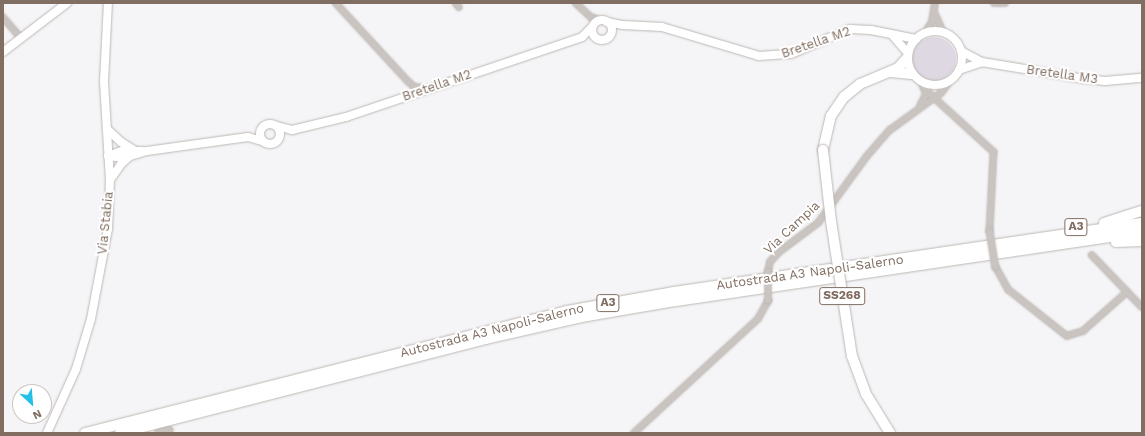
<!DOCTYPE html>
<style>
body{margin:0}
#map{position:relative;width:1145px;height:436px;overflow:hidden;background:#f5f5f8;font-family:"Work Sans",sans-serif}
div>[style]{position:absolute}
.green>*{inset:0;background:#ded8e2}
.round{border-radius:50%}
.roads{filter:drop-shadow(0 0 1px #beb7b3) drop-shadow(0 0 1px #beb7b3)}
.street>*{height:5.5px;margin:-2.75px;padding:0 2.75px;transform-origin:2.75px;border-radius:2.75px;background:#c9c4c0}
.secondary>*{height:8px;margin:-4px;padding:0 4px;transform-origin:4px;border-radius:4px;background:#fff}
.secondary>.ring{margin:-4px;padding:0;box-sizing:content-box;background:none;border:8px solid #fff;border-radius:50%}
.highway>*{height:10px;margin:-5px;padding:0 5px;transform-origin:5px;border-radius:5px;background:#fff}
.bridges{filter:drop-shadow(0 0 1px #bbb7b4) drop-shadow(0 0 1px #bbb7b4)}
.street-bridge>*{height:5.5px;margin:-2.75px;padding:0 2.75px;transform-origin:2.75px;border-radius:2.75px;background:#c9c4c0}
.highway-bridge>*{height:10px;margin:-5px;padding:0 5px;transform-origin:5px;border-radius:5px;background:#fff}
span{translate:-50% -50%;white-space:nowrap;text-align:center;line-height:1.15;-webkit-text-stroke:4px #fff;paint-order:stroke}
.shield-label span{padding:1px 3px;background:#fff;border:1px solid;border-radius:3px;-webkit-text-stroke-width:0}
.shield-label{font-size:12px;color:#816e62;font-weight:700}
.street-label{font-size:13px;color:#816e62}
.frame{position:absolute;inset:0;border:4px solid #816e62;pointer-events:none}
.north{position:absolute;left:12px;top:384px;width:40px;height:40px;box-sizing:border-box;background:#fff;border:1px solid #cdc5c0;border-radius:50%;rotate:154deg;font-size:11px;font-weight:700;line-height:16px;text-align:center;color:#816e62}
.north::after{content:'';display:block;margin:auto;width:14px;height:18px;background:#23c0e9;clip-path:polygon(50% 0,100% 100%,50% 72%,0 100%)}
</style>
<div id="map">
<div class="green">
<div class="round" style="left:912px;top:37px;width:44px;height:44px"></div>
</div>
<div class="roads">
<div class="street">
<div style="left:336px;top:3px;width:106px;rotate:47.3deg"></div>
<div style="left:408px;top:81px;width:9px;rotate:41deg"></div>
<div style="left:415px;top:87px;width:11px;rotate:5deg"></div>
<div style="left:456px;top:3px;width:5px;rotate:53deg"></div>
<div style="left:576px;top:3px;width:21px;rotate:43deg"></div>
<div style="left:591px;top:17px;width:10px;rotate:17deg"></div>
<div style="left:994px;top:3px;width:11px"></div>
<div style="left:935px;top:13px;width:22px;rotate:66deg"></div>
<div style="left:3px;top:17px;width:28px;rotate:49deg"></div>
<div style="left:925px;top:33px;width:13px;rotate:-58deg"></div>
<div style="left:932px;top:22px;width:19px;rotate:-81deg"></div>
<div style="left:926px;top:90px;width:92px;rotate:42.4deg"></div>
<div style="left:994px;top:152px;width:79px;rotate:92.9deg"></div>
<div style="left:920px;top:106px;width:13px;rotate:-63deg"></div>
<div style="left:926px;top:94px;width:13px;rotate:-113deg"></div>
<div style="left:1092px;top:255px;width:72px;rotate:46.1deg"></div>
<div style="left:996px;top:267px;width:26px;rotate:61deg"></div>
<div style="left:1009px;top:290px;width:74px;rotate:38.4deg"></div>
<div style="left:1067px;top:336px;width:17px;rotate:-17deg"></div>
<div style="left:1083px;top:331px;width:59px;rotate:-41.6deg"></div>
<div style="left:768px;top:272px;width:10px;rotate:-79deg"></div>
<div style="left:770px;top:262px;width:12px;rotate:-48deg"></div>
<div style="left:778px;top:253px;width:50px;rotate:-36.9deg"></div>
<div style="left:818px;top:223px;width:83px;rotate:-53.8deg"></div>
<div style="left:867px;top:156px;width:35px;rotate:-49deg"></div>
<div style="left:890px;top:130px;width:63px;rotate:-36deg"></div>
<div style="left:941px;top:93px;width:16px;rotate:-52deg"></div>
<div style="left:158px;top:433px;width:12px;rotate:-14deg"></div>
<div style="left:634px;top:433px;width:168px;rotate:-42.6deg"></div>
<div style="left:758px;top:319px;width:21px;rotate:-61deg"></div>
</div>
<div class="secondary">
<div class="ring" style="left:592px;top:20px;width:12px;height:12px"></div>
<div style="left:607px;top:22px;width:16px;rotate:11deg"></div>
<div style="left:623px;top:25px;width:39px;rotate:3deg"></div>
<div style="left:662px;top:27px;width:101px;rotate:16.6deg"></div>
<div style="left:759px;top:56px;width:32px;rotate:-4deg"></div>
<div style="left:791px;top:54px;width:64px;rotate:-23deg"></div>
<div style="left:850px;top:29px;width:21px;rotate:3deg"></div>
<div style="left:871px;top:30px;width:46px;rotate:11.3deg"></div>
<div class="ring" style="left:908px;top:31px;width:46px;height:46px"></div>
<div style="left:893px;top:36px;width:23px;rotate:49deg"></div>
<div style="left:961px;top:51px;width:24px;rotate:28deg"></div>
<div style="left:982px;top:62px;width:104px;rotate:9.4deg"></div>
<div style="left:1085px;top:79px;width:20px;rotate:6deg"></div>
<div style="left:1105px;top:81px;width:37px;rotate:-5deg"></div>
<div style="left:3px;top:52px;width:81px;rotate:-37.4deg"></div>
<div style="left:959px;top:70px;width:24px;rotate:-19deg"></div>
<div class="ring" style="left:260px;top:124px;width:12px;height:12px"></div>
<div style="left:277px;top:126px;width:16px;rotate:15deg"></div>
<div style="left:292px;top:130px;width:56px;rotate:-13.5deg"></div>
<div style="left:346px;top:117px;width:249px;rotate:-18.7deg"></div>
<div style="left:582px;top:37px;width:14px;rotate:-45deg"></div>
<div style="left:107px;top:129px;width:19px;rotate:43deg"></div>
<div style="left:121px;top:142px;width:15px;rotate:32deg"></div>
<div style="left:108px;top:156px;width:16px;rotate:7deg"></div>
<div style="left:124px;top:158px;width:24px;rotate:-17deg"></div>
<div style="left:147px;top:151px;width:102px;rotate:-7.9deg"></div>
<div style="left:248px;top:137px;width:15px;rotate:16deg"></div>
<div style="left:108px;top:156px;width:15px;rotate:-20deg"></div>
<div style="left:122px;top:151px;width:20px"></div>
<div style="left:110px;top:180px;width:19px;rotate:-55deg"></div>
<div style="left:121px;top:164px;width:9px;rotate:-41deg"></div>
<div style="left:47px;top:433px;width:70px;rotate:-65.6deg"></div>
<div style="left:76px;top:369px;width:52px;rotate:-73.3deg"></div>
<div style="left:91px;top:319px;width:92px;rotate:-79.3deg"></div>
<div style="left:108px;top:229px;width:49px;rotate:-87.7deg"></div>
<div style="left:110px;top:180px;width:99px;rotate:-93.5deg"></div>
<div style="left:104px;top:81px;width:78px;rotate:-87.1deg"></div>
</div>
<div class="highway">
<div style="left:890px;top:72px;width:22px;rotate:5deg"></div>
<div style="left:823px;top:150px;width:35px;rotate:-77deg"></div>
<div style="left:831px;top:116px;width:23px;rotate:-56deg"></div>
<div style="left:844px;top:97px;width:21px;rotate:-39deg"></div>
<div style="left:860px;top:84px;width:41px;rotate:-22.8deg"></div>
<div style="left:898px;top:68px;width:13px;rotate:-48deg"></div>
<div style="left:1104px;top:223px;width:40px;rotate:-18deg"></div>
<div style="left:1116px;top:242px;width:26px;rotate:-2deg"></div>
<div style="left:85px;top:433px;width:497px;rotate:-14.2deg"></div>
<div style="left:567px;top:311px;width:109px;rotate:-10.1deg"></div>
<div style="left:674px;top:292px;width:473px;rotate:-8.4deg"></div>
<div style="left:120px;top:433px;width:378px;rotate:-14.4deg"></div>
<div style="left:486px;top:339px;width:98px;rotate:-12.9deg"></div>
<div style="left:582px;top:317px;width:95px;rotate:-9.7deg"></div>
<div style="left:676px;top:301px;width:471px;rotate:-8.4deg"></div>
</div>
</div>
<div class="bridges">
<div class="street-bridge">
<div style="left:990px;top:231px;width:36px;rotate:81deg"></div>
<div style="left:768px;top:301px;width:29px;rotate:-90deg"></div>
</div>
<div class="highway-bridge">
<div style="left:823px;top:150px;width:71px;rotate:83.6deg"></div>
<div style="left:831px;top:221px;width:137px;rotate:81.2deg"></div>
<div style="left:852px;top:356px;width:40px;rotate:69.8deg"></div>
<div style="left:866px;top:394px;width:46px;rotate:58.4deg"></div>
</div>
</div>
<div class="shield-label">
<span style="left:1076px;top:227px">A3</span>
<span style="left:842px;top:296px">SS268</span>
<span style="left:608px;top:303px">A3</span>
</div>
<div class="street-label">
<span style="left:816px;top:43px;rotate:-19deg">Bretella M2</span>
<span style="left:1062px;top:75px;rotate:8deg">Bretella M3</span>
<span style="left:437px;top:86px;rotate:-19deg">Bretella M2</span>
<span style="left:106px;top:223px;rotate:-84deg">Via Stabia</span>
<span style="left:792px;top:228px;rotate:-43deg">Via Campia</span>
<span style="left:810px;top:273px;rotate:-8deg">Autostrada A3 Napoli-Salerno</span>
<span style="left:492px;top:331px;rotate:-14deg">Autostrada A3 Napoli-Salerno</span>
</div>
<div class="frame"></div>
<div class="north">N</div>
</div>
